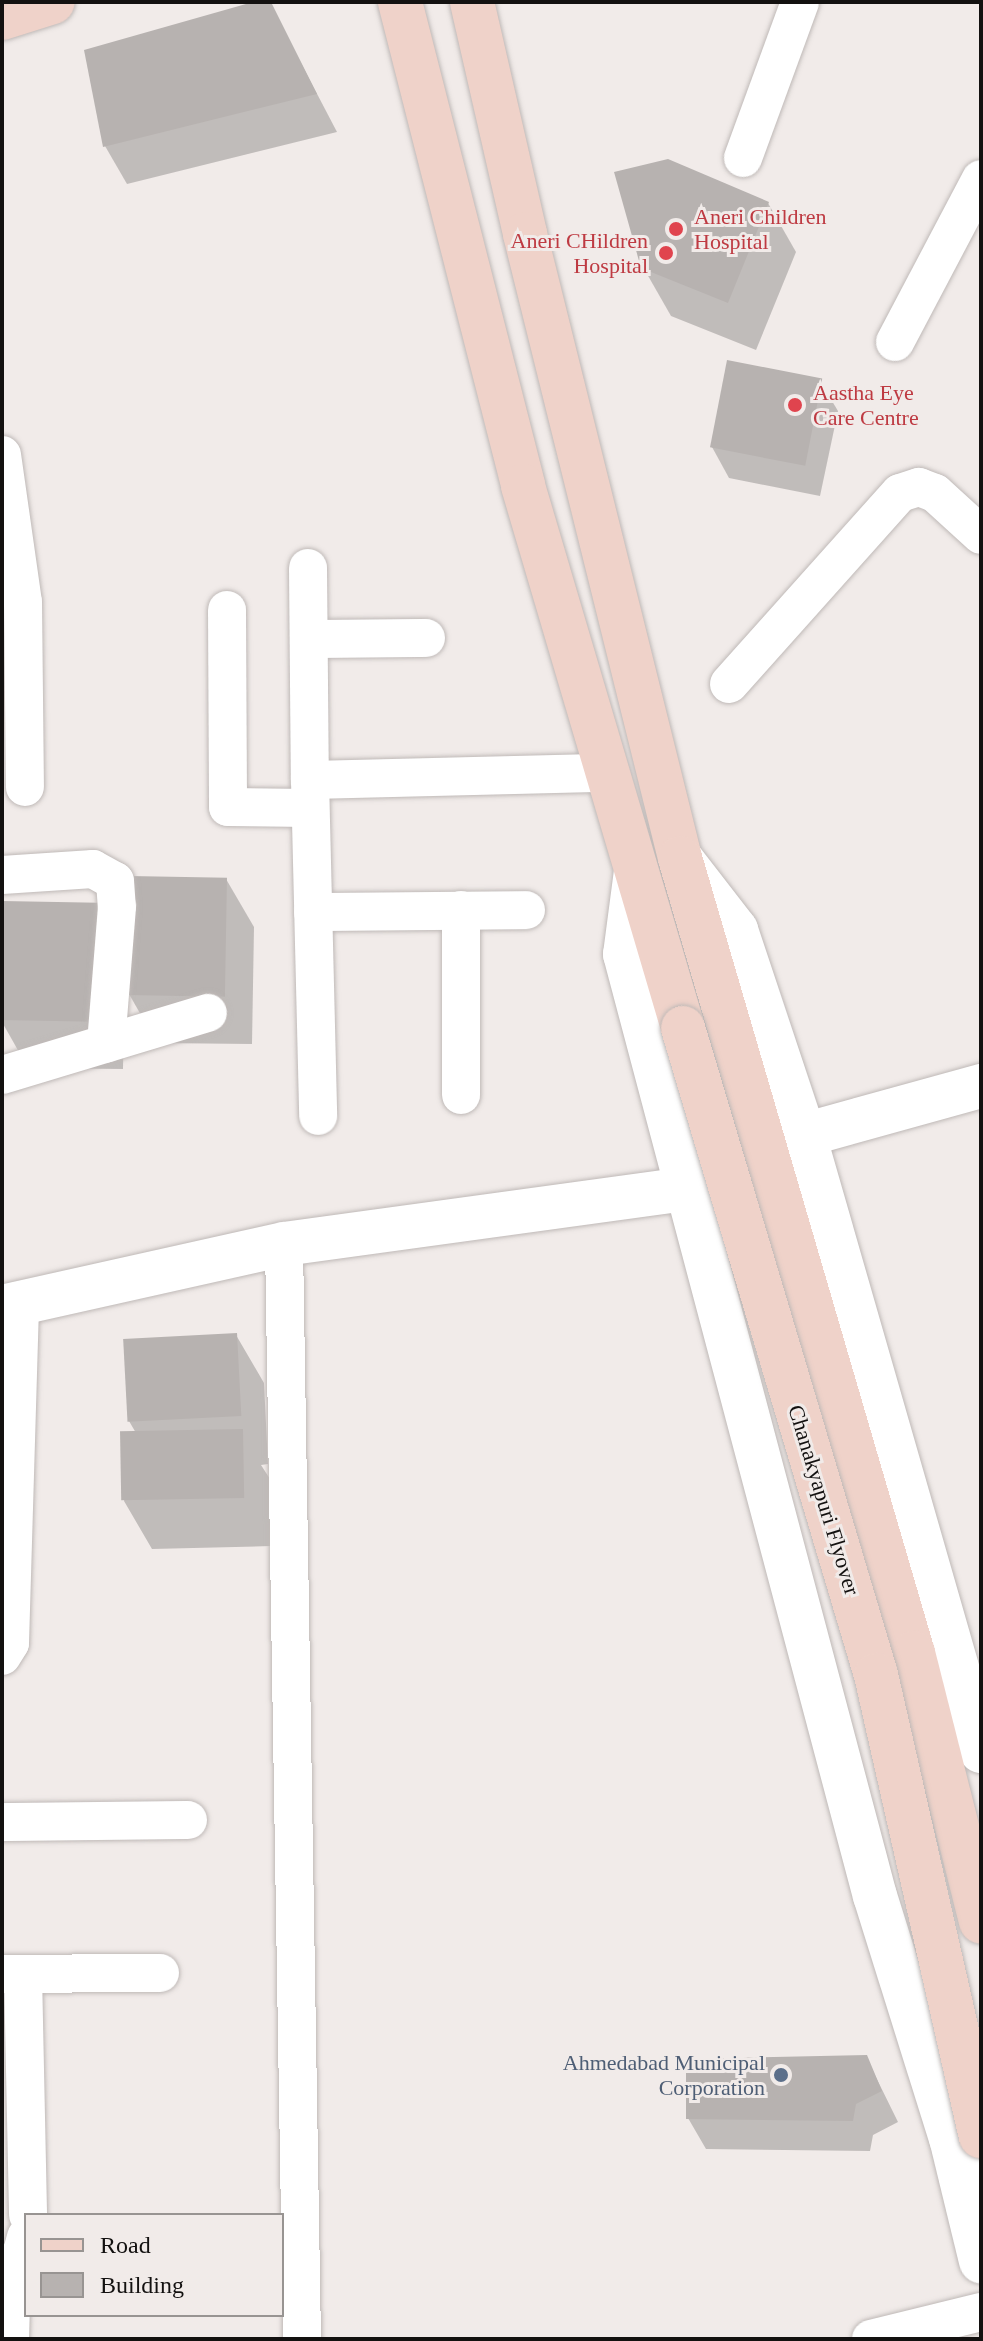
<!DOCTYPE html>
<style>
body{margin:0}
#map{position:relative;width:983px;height:2341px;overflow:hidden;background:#f1ebe9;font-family:"Times New Roman",serif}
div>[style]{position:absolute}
.shadow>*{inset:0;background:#0003}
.building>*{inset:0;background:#b7b2b0;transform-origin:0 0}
.roads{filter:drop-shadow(0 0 2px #bfb9b7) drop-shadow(0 0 2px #bfb9b7)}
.minor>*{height:38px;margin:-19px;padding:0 19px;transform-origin:19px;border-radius:19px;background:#fff}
.tertiary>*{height:44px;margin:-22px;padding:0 22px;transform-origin:22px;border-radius:22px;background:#fff}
.secondary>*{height:44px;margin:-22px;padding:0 22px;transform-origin:22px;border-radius:22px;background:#efd2c9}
.bridges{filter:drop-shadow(0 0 2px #bfb9b7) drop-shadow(0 0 2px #bfb9b7)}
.secondary-bridge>*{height:44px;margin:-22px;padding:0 22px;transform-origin:22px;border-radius:22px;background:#efd2c9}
.dots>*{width:22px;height:22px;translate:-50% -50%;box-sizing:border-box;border:4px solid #f1ebe9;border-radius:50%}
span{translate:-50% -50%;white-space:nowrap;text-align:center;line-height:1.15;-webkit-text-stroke:6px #f1ebe9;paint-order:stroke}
.health-label{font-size:22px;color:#be3a42}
.left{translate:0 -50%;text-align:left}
.right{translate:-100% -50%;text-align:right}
.street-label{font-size:22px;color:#131110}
.service-label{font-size:22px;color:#4e5e75}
.frame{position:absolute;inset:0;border:4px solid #131110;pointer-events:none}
.legend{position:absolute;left:24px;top:2213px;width:260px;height:104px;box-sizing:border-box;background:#f1ebe9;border:2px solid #989492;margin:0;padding:10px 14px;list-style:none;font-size:24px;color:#131110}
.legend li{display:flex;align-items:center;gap:16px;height:40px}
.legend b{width:40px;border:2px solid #989492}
</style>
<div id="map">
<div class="shadow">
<div style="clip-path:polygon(260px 2px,269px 2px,337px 132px,127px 184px,105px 146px)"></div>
<div style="clip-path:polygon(768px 203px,796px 252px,756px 350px,671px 316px,643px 267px)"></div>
<div style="clip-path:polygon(820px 381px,838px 411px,820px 496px,729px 478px,712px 447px)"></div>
<div style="clip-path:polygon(226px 879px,254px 927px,252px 1044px,157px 1043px,129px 994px)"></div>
<div style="clip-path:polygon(2px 903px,97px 904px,125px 952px,123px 1069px,28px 1068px,2px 1022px)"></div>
<div style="clip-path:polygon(236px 1335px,264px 1383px,268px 1464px,261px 1465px,270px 1479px,271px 1546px,152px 1549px,124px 1501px,136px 1433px,129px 1421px)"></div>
<div style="clip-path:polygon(866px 2057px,898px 2122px,873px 2135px,870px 2151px,706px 2149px,688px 2118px)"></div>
</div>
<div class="building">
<div style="clip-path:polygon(253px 2px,271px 2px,317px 94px,103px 147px,84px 50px)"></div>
<div style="clip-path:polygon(668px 159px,769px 202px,728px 303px,641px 268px,614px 172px)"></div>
<div style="left:727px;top:360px;width:97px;height:89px;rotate:11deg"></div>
<div style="left:129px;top:876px;width:98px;height:119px;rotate:1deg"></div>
<div style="left:2px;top:901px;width:96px;height:119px;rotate:1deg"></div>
<div style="left:237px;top:1333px;width:83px;height:114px;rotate:87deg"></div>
<div style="left:243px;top:1429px;width:69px;height:123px;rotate:89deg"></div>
<div style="clip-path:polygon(867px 2055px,882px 2091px,856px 2104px,853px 2121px,686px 2119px,686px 2059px)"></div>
</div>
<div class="roads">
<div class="minor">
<div style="left:743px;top:158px;width:166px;rotate:-69.9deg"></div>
<div style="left:895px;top:342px;width:184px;rotate:-62.2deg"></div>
<div style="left:2px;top:455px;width:148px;rotate:81.9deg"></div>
<div style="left:23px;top:602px;width:185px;rotate:89.4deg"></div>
<div style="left:308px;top:568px;width:212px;rotate:89.5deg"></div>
<div style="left:310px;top:780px;width:297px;rotate:-1.4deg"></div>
<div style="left:227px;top:610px;width:197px;rotate:89.7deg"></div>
<div style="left:228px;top:807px;width:82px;rotate:0.7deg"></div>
<div style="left:309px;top:639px;width:117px;rotate:-0.5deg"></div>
<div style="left:729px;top:684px;width:256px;rotate:-48.2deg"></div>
<div style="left:900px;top:493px;width:20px;rotate:-18deg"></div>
<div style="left:919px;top:487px;width:17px;rotate:21deg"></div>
<div style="left:935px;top:493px;width:62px;rotate:42.4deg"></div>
<div style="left:310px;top:780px;width:336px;rotate:88.6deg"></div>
<div style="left:2px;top:875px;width:91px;rotate:-3.8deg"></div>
<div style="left:93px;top:869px;width:25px;rotate:29deg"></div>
<div style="left:115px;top:881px;width:26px;rotate:86deg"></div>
<div style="left:117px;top:907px;width:137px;rotate:94.6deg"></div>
<div style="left:461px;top:910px;width:185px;rotate:90deg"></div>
<div style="left:313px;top:912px;width:213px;rotate:-0.5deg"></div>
<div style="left:2px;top:1075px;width:215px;rotate:-16.8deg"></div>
<div style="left:284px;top:1244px;width:1095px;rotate:89.06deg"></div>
<div style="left:2px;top:1656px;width:15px;rotate:-58deg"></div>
<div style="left:10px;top:1643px;width:340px;rotate:-88.3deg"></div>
<div style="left:2px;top:1822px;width:186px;rotate:-0.6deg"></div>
<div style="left:2px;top:1974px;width:158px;rotate:-0.4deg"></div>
<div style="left:23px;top:1974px;width:241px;rotate:88.8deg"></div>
<div style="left:10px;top:2339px;width:71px;rotate:-88.4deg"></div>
<div style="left:12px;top:2268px;width:19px;rotate:-58deg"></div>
<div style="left:22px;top:2252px;width:16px;rotate:-75deg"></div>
<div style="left:871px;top:2339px;width:113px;rotate:-13.8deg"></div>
</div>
<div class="tertiary">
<div style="left:681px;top:859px;width:90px;rotate:52.2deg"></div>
<div style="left:736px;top:930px;width:216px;rotate:71.6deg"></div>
<div style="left:804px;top:1135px;width:641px;rotate:73.97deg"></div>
<div style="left:636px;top:871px;width:84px;rotate:97.5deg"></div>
<div style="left:625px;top:954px;width:975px;rotate:75.14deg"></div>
<div style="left:875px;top:1896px;width:254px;rotate:72.6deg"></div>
<div style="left:951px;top:2138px;width:127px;rotate:76.3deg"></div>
<div style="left:804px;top:1135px;width:184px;rotate:-15.5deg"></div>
<div style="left:2px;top:1307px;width:289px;rotate:-12.6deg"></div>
<div style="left:284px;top:1244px;width:407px;rotate:-7.8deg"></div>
</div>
<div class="secondary">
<div style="left:400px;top:2px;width:499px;rotate:75.7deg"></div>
<div style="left:523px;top:486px;width:565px;rotate:73.55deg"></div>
<div style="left:472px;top:2px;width:238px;rotate:77.1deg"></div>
<div style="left:525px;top:234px;width:643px;rotate:76.05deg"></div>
<div style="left:680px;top:858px;width:828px;rotate:73.67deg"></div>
<div style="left:913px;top:1653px;width:277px;rotate:75.8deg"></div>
<div style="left:2px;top:18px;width:53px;rotate:-17.4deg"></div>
</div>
</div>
<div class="bridges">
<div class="secondary-bridge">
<div style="left:683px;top:1028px;width:675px;rotate:73.39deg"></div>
<div style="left:876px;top:1675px;width:473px;rotate:77.2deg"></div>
</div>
</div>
<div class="dots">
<div style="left:676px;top:229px;background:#e0444e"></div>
<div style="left:666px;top:253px;background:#e0444e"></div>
<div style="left:795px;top:405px;background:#e0444e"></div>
<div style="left:781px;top:2075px;background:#5c6f8a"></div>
</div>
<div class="health-label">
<span class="left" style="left:694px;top:229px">Aneri Children<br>Hospital</span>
<span class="right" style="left:648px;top:253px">Aneri CHildren<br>Hospital</span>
<span class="left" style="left:813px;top:405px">Aastha Eye<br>Care Centre</span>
</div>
<div class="street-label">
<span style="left:824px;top:1500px;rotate:73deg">Chanakyapuri Flyover</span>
</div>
<div class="service-label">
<span class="right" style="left:765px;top:2075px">Ahmedabad Municipal<br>Corporation</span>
</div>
<div class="frame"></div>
<ul class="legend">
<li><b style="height:10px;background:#efd2c9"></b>Road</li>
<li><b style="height:22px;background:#b7b2b0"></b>Building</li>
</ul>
</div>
